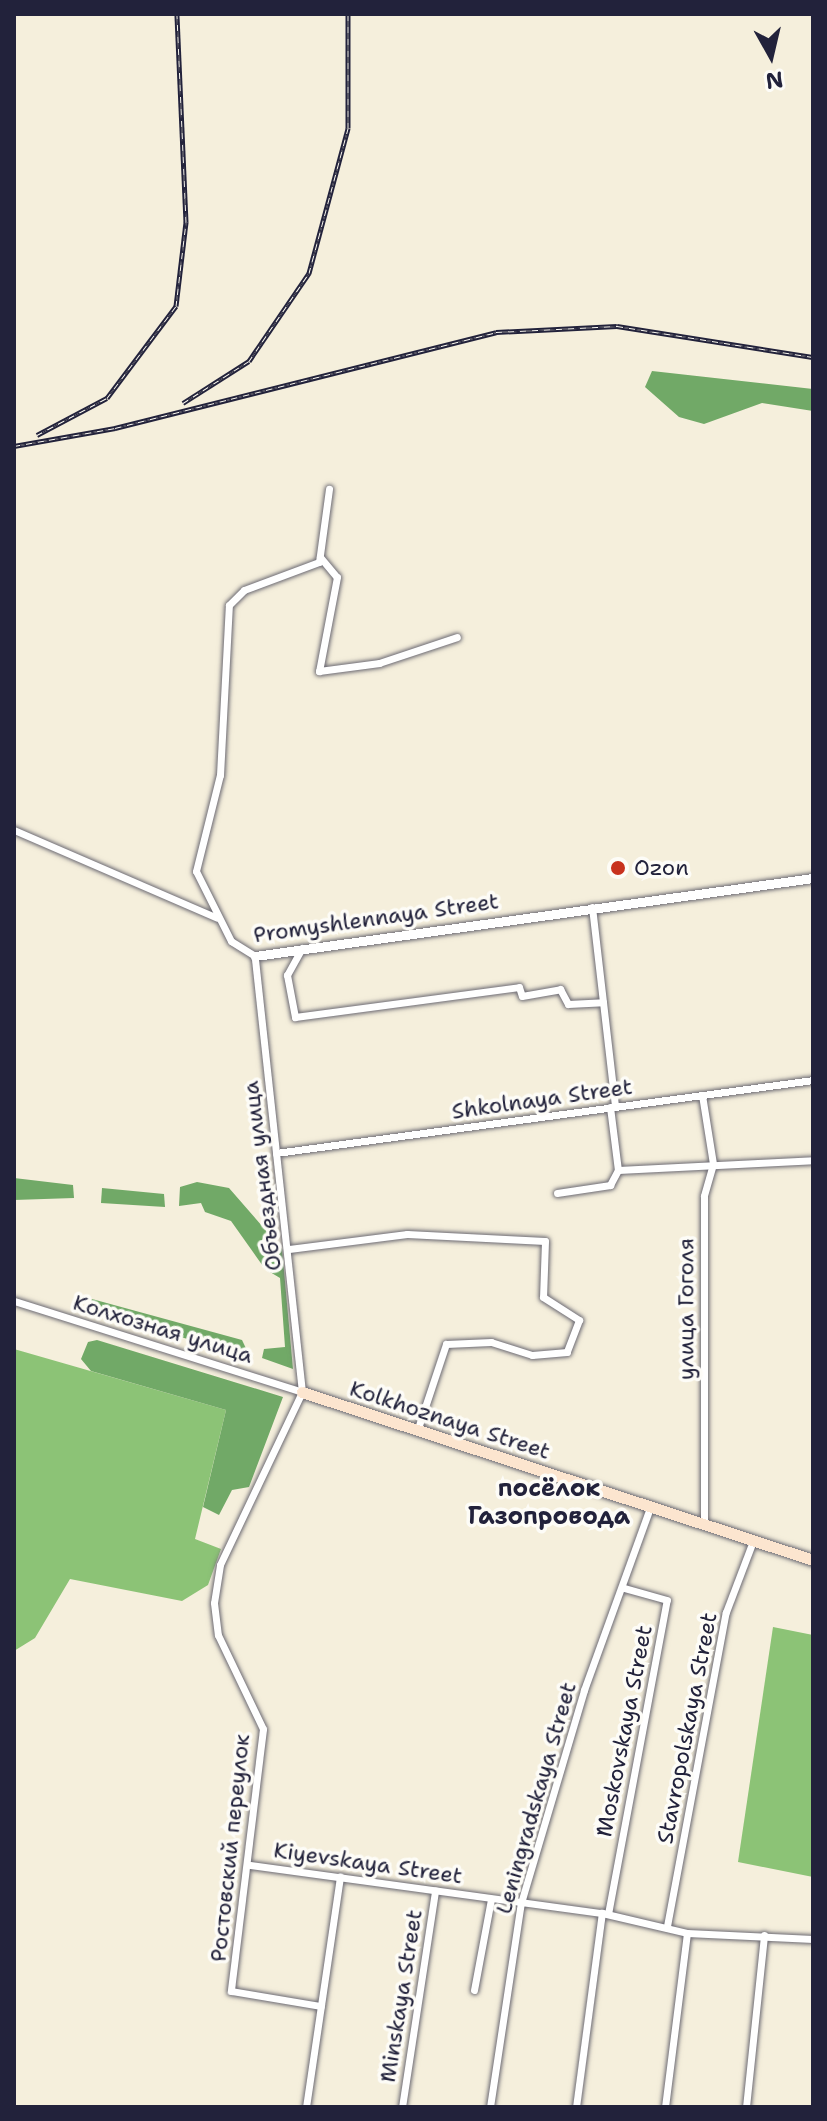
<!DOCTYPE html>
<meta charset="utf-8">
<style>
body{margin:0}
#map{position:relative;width:827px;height:2121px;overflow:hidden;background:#f5efdc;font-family:"Shantell Sans",sans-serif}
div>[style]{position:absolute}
.green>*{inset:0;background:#8cc376}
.forest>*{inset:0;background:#71a967}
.roads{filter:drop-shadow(0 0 2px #6c6a73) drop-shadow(0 0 2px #6c6a73)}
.minor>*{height:7px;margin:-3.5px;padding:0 3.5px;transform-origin:3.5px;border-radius:3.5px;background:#fff}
.tertiary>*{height:9px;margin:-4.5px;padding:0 4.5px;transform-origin:4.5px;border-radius:4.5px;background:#fff}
.secondary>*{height:11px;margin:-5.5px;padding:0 5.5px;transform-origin:5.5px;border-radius:5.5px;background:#fce5cf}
.rail>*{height:5px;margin-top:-2.5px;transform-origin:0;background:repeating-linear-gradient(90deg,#fdfcf7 0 6px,#22223b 0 12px);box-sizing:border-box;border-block:2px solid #22223b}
.dots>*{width:22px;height:22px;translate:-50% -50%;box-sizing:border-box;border:4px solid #fdfcf7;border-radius:50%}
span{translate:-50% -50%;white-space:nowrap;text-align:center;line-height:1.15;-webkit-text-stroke:7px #fdfcf7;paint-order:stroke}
.poi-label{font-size:22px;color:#22223b}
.left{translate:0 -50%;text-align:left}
.street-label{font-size:22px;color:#22223b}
.neighbourhood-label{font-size:24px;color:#22223b;font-weight:700}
.frame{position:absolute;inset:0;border:16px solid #22223b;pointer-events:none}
.north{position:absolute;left:731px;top:16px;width:80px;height:80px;-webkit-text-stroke:6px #fdfcf7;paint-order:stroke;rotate:172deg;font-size:22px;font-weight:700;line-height:32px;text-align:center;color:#22223b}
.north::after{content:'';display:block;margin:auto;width:28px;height:36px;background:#22223b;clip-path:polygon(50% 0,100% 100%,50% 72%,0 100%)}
</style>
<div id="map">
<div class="green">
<div style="clip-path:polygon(14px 1349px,226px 1410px,195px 1539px,221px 1549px,208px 1585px,182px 1601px,70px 1579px,35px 1638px,14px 1651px)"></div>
<div style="clip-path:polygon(773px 1627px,813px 1635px,813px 1877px,738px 1862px)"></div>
</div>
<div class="forest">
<div style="clip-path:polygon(652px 371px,813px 389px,813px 411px,762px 403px,704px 424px,679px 417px,645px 387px)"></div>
<div style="clip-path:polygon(14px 1178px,73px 1185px,74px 1198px,14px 1200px)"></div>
<div style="clip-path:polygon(197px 1182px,229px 1188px,282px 1249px,293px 1369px,262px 1358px,264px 1349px,285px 1347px,280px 1278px,265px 1269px,231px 1221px,205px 1212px,201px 1203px,179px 1206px,180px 1187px)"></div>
<div style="clip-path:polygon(102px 1188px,164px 1194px,165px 1207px,101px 1203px)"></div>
<div style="clip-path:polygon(92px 1299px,242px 1340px,250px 1357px,87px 1310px)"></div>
<div style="clip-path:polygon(97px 1340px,283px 1397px,249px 1487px,232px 1490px,219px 1515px,203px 1507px,226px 1410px,91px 1371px,81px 1359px,88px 1342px)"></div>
</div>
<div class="roads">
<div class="minor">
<div style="left:320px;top:557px;width:26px;rotate:50deg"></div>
<div style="left:337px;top:577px;width:96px;rotate:100.8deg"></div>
<div style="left:319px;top:671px;width:61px;rotate:-7.6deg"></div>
<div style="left:379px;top:663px;width:82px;rotate:-18.4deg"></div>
<div style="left:14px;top:830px;width:221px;rotate:23.4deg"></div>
<div style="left:592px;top:907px;width:201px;rotate:83.4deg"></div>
<div style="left:302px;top:948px;width:31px;rotate:119deg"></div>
<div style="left:287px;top:975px;width:43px;rotate:79.2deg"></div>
<div style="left:295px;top:1017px;width:226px;rotate:-7.6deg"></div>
<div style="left:519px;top:987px;width:9px;rotate:72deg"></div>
<div style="left:522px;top:996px;width:39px;rotate:-10deg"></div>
<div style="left:560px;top:989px;width:17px;rotate:62deg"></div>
<div style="left:568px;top:1004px;width:35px;rotate:-3deg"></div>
<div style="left:702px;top:1095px;width:70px;rotate:80.9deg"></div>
<div style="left:713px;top:1164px;width:33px;rotate:106deg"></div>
<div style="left:704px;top:1196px;width:330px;rotate:90deg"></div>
<div style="left:610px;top:1107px;width:64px;rotate:82.8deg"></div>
<div style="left:276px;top:1153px;width:542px;rotate:-7.74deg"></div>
<div style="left:557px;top:1193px;width:54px;rotate:-8.6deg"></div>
<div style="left:610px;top:1185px;width:17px;rotate:-62deg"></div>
<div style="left:618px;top:1170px;width:195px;rotate:-2.9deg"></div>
<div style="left:289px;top:1249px;width:119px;rotate:-7.2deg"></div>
<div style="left:407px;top:1234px;width:138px;rotate:2.9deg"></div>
<div style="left:545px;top:1241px;width:56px;rotate:92deg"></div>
<div style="left:543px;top:1297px;width:43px;rotate:32.6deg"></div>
<div style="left:579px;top:1320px;width:34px;rotate:111deg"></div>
<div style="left:567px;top:1352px;width:35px;rotate:175deg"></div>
<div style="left:532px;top:1355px;width:43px;rotate:-162.4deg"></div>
<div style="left:491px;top:1342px;width:45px;rotate:177.5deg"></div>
<div style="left:446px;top:1344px;width:92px;rotate:108.4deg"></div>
<div style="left:14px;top:1301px;width:302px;rotate:17.5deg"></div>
<div style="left:302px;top:1392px;width:439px;rotate:-96.2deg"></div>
<div style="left:255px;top:956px;width:28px;rotate:-148deg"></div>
<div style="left:231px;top:941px;width:78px;rotate:-116.6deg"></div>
<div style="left:196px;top:871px;width:99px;rotate:-76deg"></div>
<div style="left:220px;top:775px;width:170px;rotate:-87deg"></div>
<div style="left:229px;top:605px;width:21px;rotate:-45deg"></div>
<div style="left:244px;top:590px;width:80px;rotate:-20.5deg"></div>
<div style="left:319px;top:562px;width:74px;rotate:-82.2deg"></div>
<div style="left:302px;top:1392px;width:191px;rotate:115.4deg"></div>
<div style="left:220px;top:1565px;width:38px;rotate:99deg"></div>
<div style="left:214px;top:1603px;width:32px;rotate:83deg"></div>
<div style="left:218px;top:1635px;width:104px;rotate:64.4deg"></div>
<div style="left:263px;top:1729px;width:264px;rotate:97deg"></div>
<div style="left:231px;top:1991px;width:91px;rotate:9.5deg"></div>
<div style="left:250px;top:1865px;width:355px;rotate:7.8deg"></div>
<div style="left:602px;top:1913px;width:87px;rotate:13.2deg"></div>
<div style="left:687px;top:1933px;width:126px;rotate:2.7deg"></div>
<div style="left:608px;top:1914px;width:319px;rotate:-79.4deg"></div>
<div style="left:667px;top:1600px;width:45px;rotate:-164.4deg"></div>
<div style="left:667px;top:1926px;width:319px;rotate:-79.4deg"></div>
<div style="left:726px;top:1612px;width:76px;rotate:-69.2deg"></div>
<div style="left:474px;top:1990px;width:93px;rotate:-79.4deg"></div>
<div style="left:306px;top:2107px;width:233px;rotate:-81.6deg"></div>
<div style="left:402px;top:2107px;width:219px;rotate:-81.3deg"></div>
<div style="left:490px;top:2107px;width:206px;rotate:-81.4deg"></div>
<div style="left:521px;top:1903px;width:222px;rotate:-73.5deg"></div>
<div style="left:584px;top:1690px;width:194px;rotate:-70.1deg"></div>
<div style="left:576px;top:2107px;width:196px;rotate:-82.4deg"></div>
<div style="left:665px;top:2107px;width:175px;rotate:-82.8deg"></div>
<div style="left:746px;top:2107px;width:173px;rotate:-84deg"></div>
</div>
<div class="tertiary">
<div style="left:255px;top:956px;width:563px;rotate:-7.96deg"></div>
</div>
<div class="secondary">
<div style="left:302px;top:1392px;width:538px;rotate:18.2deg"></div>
</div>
</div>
<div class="rail">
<div style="left:183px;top:403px;width:78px;rotate:-32.5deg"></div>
<div style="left:249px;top:361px;width:107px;rotate:-55.7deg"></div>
<div style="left:309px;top:273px;width:150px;rotate:-74.9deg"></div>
<div style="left:348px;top:128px;width:114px;rotate:-90deg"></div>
<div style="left:37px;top:435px;width:79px;rotate:-27.9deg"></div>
<div style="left:107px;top:398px;width:115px;rotate:-53.1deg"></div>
<div style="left:176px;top:306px;width:85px;rotate:-83.2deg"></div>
<div style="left:186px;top:222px;width:208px;rotate:-92.5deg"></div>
<div style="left:14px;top:446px;width:103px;rotate:-10.1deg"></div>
<div style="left:115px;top:428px;width:393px;rotate:-14.1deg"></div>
<div style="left:496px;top:332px;width:121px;rotate:-2.8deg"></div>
<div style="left:617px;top:326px;width:198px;rotate:9deg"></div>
</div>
<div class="dots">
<div style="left:618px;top:868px;background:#c8321e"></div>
</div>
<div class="poi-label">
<span class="left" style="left:634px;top:868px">Ozon</span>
</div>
<div class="street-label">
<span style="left:376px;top:918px;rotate:-8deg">Promyshlennaya Street</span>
<span style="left:542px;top:1099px;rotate:-8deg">Shkolnaya Street</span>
<span style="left:262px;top:1176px;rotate:-97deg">Объездная улица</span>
<span style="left:686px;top:1309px;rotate:-90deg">улица Гоголя</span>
<span style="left:163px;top:1329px;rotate:17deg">Колхозная улица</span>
<span style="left:450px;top:1420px;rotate:18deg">Kolkhoznaya Street</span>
<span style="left:687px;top:1728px;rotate:-79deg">Stavropolskaya Street</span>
<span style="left:624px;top:1731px;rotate:-79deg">Moskovskaya Street</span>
<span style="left:536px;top:1798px;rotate:-74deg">Leningradskaya Street</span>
<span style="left:230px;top:1848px;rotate:-84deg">Ростовский переулок</span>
<span style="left:368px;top:1863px;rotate:8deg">Kiyevskaya Street</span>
<span style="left:401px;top:1996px;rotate:-81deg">Minskaya Street</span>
</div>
<div class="neighbourhood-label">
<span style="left:549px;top:1503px">посёлок<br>Газопровода</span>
</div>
<div class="frame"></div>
<div class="north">N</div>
</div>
